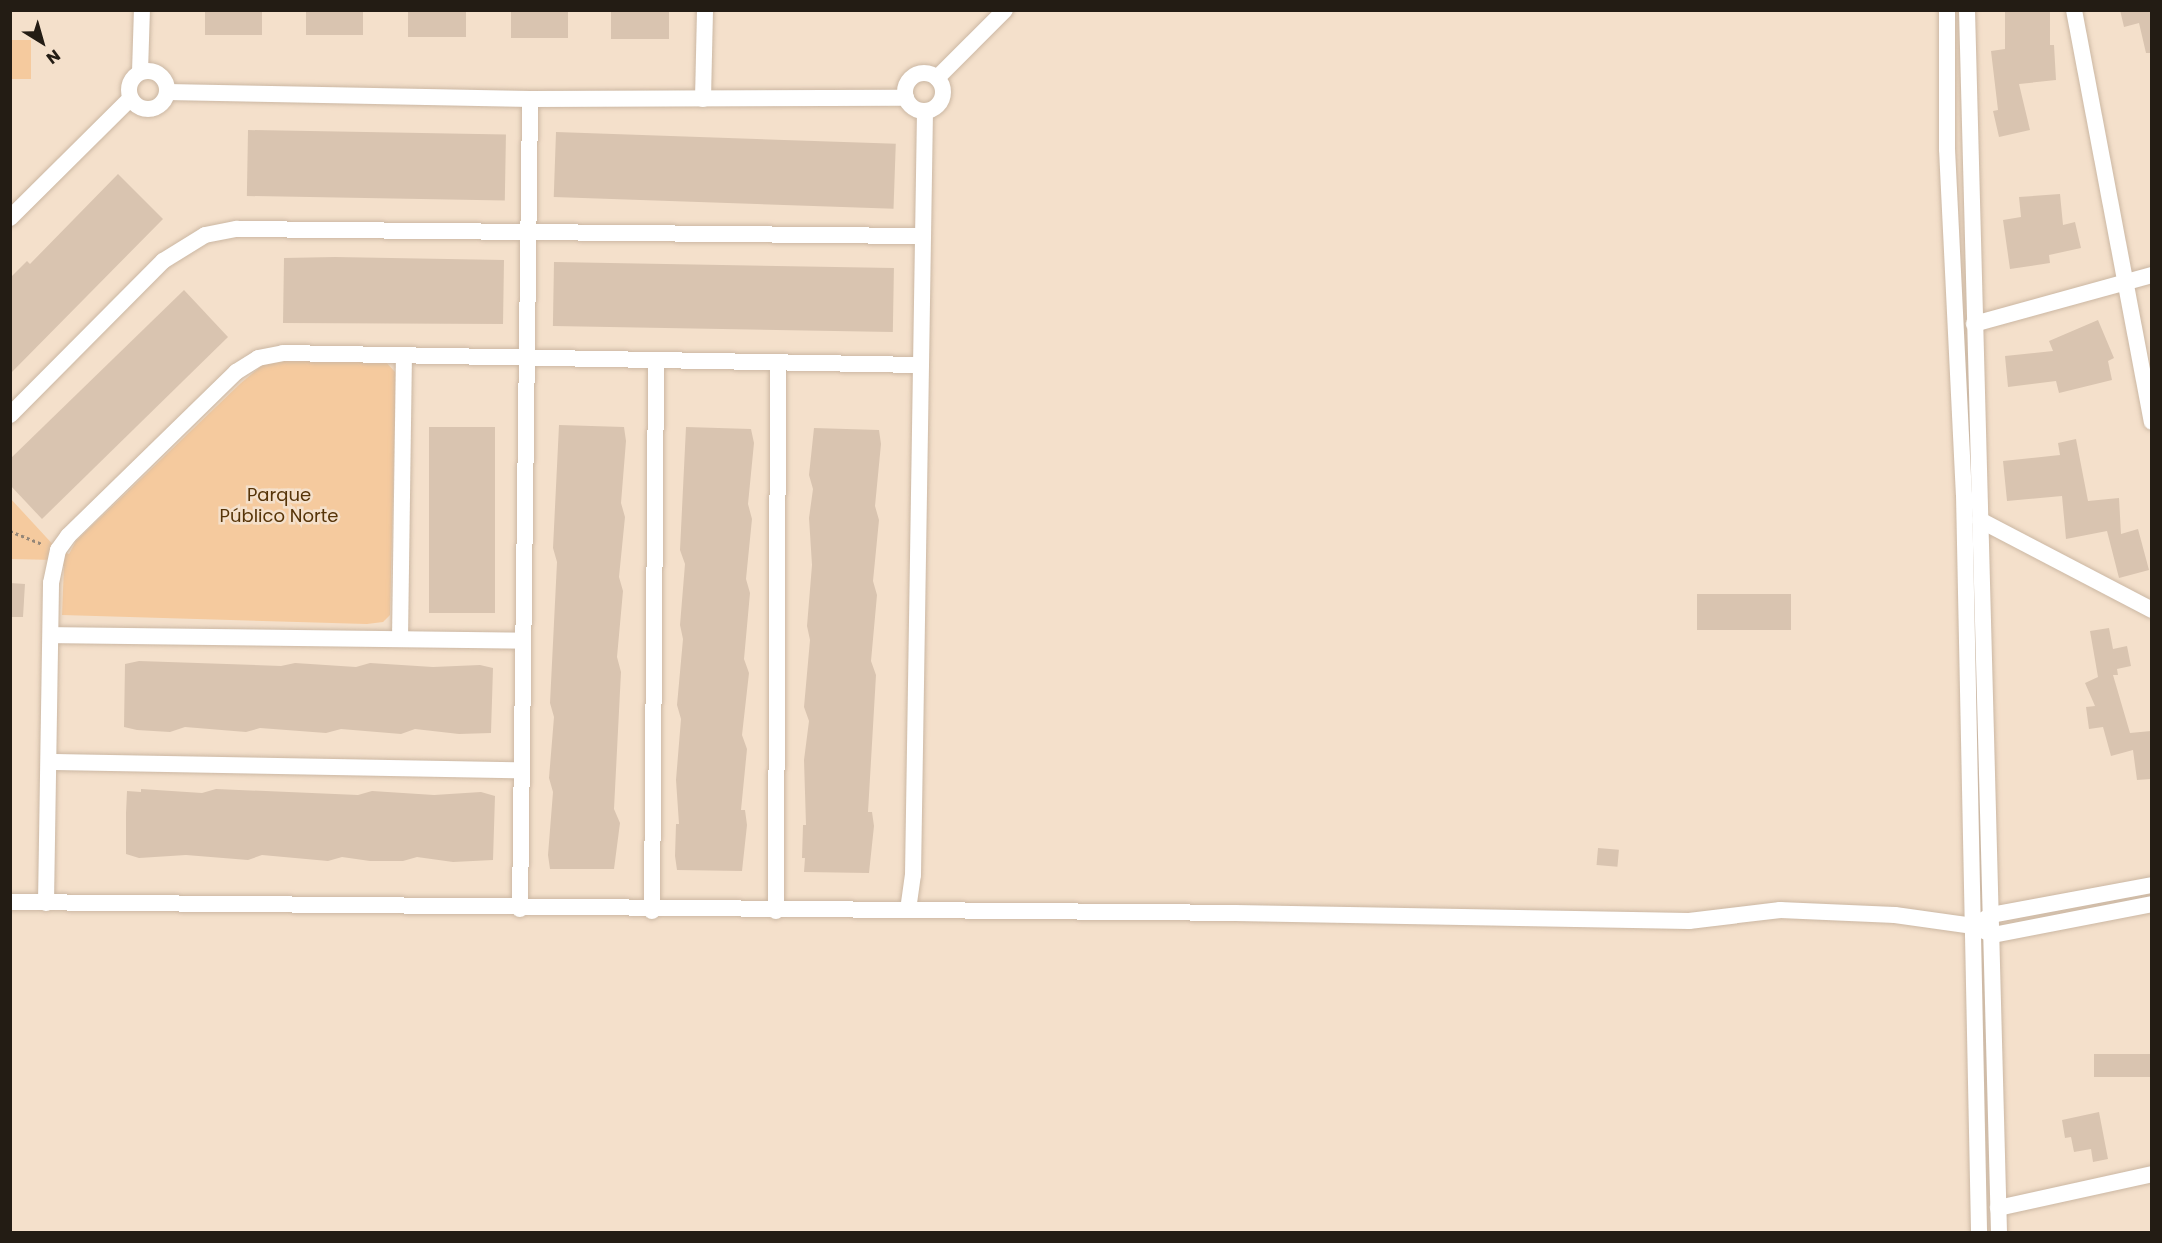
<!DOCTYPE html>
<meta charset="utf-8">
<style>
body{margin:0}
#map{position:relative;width:2162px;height:1243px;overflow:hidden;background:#f4e0cb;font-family:Poppins,sans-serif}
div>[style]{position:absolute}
.green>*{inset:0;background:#f5ca9e;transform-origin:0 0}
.building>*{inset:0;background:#d9c4b0;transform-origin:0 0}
.path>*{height:3px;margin-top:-1.5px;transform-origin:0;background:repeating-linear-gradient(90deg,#958778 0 3px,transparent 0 6px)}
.roads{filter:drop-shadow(0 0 2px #cbb7a3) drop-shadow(0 0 2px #cbb7a3)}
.minor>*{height:16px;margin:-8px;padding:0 8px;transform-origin:8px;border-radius:8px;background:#fff}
.minor>.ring{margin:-8px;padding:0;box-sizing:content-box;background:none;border:16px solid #fff;border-radius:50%}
span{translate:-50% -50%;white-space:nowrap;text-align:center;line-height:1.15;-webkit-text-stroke:5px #f4e0cb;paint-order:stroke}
.park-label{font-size:18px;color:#563408}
.frame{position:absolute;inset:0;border:12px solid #231c14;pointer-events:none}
.north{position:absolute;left:12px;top:12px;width:60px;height:60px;-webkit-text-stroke:4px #f4e0cb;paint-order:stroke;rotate:143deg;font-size:16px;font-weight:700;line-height:24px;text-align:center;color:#231c14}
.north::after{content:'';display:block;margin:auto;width:21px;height:27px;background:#231c14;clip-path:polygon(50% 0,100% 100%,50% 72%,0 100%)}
</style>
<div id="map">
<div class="green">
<div style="left:11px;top:40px;width:20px;height:39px"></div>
<div style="clip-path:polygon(281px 359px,385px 361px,396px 373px,390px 615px,383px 622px,367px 624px,62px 615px,64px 566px,55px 560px,11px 559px,10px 498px,58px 550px,69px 554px,76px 541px,241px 383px,264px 364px)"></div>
</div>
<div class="building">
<div style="left:205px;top:10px;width:57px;height:25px"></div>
<div style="left:306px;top:10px;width:57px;height:25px"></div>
<div style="left:408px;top:10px;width:58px;height:27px"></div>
<div style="left:511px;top:10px;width:57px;height:28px"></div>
<div style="left:611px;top:10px;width:58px;height:29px"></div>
<div style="clip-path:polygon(2005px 10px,2050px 10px,2050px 45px,2054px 45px,2056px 80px,2019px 84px,2030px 130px,1999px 137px,1993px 111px,1998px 110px,1991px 51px,2005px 49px)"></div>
<div style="clip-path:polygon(2120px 10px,2151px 10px,2151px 53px,2146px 53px,2139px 23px,2124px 27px)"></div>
<div style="left:248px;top:130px;width:258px;height:66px;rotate:1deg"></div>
<div style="left:556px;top:132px;width:340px;height:65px;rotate:2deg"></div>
<div style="clip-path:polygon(118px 174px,163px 219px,10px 374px,10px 278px,27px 261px,30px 264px)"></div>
<div style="clip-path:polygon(2060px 194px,2063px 225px,2075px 222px,2081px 248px,2049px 255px,2050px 263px,2010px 269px,2003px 220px,2021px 217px,2019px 197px)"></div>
<div style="clip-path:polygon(335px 257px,504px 260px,503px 324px,283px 323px,284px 258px)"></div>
<div style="left:554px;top:262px;width:340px;height:64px;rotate:1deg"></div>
<div style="clip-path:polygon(184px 290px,228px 337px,42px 519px,10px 485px,10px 459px)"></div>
<div style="clip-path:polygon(2098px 320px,2114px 358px,2108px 361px,2112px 380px,2059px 393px,2056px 381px,2008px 387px,2005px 356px,2053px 351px,2049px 341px)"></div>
<div style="clip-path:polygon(559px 425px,624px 427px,626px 441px,621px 503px,625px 517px,619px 577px,623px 591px,617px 657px,621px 672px,614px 809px,620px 823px,614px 869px,550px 869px,548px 855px,553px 792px,549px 778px,554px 717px,550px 703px,557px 562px,553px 548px)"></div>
<div style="left:495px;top:427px;width:186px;height:66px;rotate:90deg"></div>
<div style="clip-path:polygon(686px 427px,751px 429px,754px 443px,748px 504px,752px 519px,746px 579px,750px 593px,744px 659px,749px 673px,742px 735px,747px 749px,741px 810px,745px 810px,747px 825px,742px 871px,677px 870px,675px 856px,676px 824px,679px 824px,676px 780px,681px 719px,677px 705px,683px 639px,680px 625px,685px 564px,680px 550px)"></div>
<div style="clip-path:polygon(814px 428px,879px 430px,881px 444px,875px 506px,879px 520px,873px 581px,877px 595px,871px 661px,876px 675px,868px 812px,872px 812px,874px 826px,869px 873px,804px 872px,805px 858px,802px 858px,803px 825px,806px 825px,804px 760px,809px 721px,804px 707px,810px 640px,807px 626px,812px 565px,809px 518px,813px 489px,809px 475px)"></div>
<div style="clip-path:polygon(2076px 439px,2088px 501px,2119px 498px,2121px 534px,2138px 529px,2149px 570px,2119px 578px,2107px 531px,2066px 539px,2062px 496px,2007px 501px,2003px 461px,2060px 455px,2058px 443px)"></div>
<div style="clip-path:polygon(10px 583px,25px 584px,23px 617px,10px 617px)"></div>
<div style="left:1791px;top:594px;width:36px;height:94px;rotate:90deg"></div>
<div style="clip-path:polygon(2109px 628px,2113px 649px,2127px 646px,2131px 666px,2117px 669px,2118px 675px,2113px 675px,2130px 733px,2151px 731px,2151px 779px,2137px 780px,2133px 750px,2111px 756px,2103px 727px,2089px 729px,2086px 707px,2095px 706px,2085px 683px,2098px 677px,2090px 631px)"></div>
<div style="clip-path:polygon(139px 661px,281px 666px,295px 663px,356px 667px,370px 663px,433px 667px,480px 665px,493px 668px,491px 733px,459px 734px,415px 729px,401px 734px,341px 729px,326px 733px,260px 728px,246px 732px,185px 727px,170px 732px,137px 730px,124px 727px,125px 664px)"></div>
<div style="clip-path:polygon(141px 789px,202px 793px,216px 789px,358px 795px,372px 791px,434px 795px,481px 792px,495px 796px,493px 860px,453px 862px,417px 857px,403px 861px,370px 861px,342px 857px,328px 861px,262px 855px,248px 860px,186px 855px,139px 858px,126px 854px,126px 813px,127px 791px,141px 792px)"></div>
<div style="left:1598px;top:848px;width:21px;height:17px;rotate:5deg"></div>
<div style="left:2151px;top:1054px;width:23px;height:57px;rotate:90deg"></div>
<div style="clip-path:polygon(2099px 1112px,2108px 1159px,2093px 1162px,2091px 1149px,2074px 1152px,2071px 1137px,2065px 1138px,2062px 1120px)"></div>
</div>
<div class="path">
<div style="left:10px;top:531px;width:35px;rotate:22deg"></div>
</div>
<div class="roads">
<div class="minor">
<div style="left:1947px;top:10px;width:139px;rotate:90deg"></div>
<div style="left:1947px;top:149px;width:346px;rotate:87.2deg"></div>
<div style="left:1964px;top:495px;width:737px;rotate:88.83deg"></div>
<div style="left:1967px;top:10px;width:1222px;rotate:88.5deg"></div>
<div style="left:2074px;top:10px;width:419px;rotate:79.3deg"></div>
<div class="ring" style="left:129px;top:71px;width:22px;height:22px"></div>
<div style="left:140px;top:72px;width:62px;rotate:-88.2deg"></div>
<div class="ring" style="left:905px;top:73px;width:22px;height:22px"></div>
<div style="left:937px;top:78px;width:96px;rotate:-45deg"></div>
<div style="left:167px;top:92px;width:363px;rotate:1.1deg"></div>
<div style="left:530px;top:99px;width:376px;rotate:-0.2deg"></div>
<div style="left:703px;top:99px;width:89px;rotate:-88.7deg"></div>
<div style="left:10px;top:218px;width:170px;rotate:-44.8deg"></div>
<div style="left:1974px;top:324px;width:185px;rotate:-15.4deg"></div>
<div style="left:10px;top:415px;width:217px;rotate:-45.2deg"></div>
<div style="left:163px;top:261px;width:49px;rotate:-31.8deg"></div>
<div style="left:205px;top:235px;width:33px;rotate:-11deg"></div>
<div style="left:237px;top:229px;width:684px;rotate:0.59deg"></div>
<div style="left:1980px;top:520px;width:194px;rotate:27.6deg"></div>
<div style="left:51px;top:635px;width:471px;rotate:0.7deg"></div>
<div style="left:400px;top:639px;width:284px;rotate:-89.2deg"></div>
<div style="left:49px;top:762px;width:472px;rotate:1deg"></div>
<div style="left:2152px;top:885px;width:163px;rotate:169.4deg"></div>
<div style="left:1992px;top:915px;width:22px;rotate:150deg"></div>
<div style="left:1973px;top:926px;width:22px;rotate:24deg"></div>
<div style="left:1993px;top:935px;width:162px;rotate:-11deg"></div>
<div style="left:10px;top:902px;width:1225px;rotate:0.51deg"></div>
<div style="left:1235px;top:913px;width:454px;rotate:1deg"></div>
<div style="left:1689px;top:921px;width:92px;rotate:-6.9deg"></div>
<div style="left:1780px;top:910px;width:115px;rotate:2.5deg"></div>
<div style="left:1895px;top:915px;width:79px;rotate:8deg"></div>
<div style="left:46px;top:903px;width:320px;rotate:-89.1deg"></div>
<div style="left:51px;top:583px;width:34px;rotate:-78deg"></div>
<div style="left:58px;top:550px;width:17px;rotate:-54deg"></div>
<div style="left:68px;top:536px;width:235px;rotate:-44.3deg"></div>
<div style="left:236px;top:372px;width:26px;rotate:-32deg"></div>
<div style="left:258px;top:358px;width:25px;rotate:-11deg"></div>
<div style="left:283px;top:353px;width:638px;rotate:1.08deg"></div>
<div style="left:520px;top:909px;width:810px;rotate:-89.29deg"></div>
<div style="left:908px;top:910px;width:35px;rotate:-82deg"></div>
<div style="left:913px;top:875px;width:764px;rotate:-89.1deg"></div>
<div style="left:652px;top:911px;width:551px;rotate:-89.58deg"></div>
<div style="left:776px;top:911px;width:549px;rotate:-89.79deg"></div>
<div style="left:1998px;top:1208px;width:158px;rotate:-12.4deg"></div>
</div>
</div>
<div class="park-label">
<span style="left:279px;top:506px">Parque<br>Público Norte</span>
</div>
<div class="frame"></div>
<div class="north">N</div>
</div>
